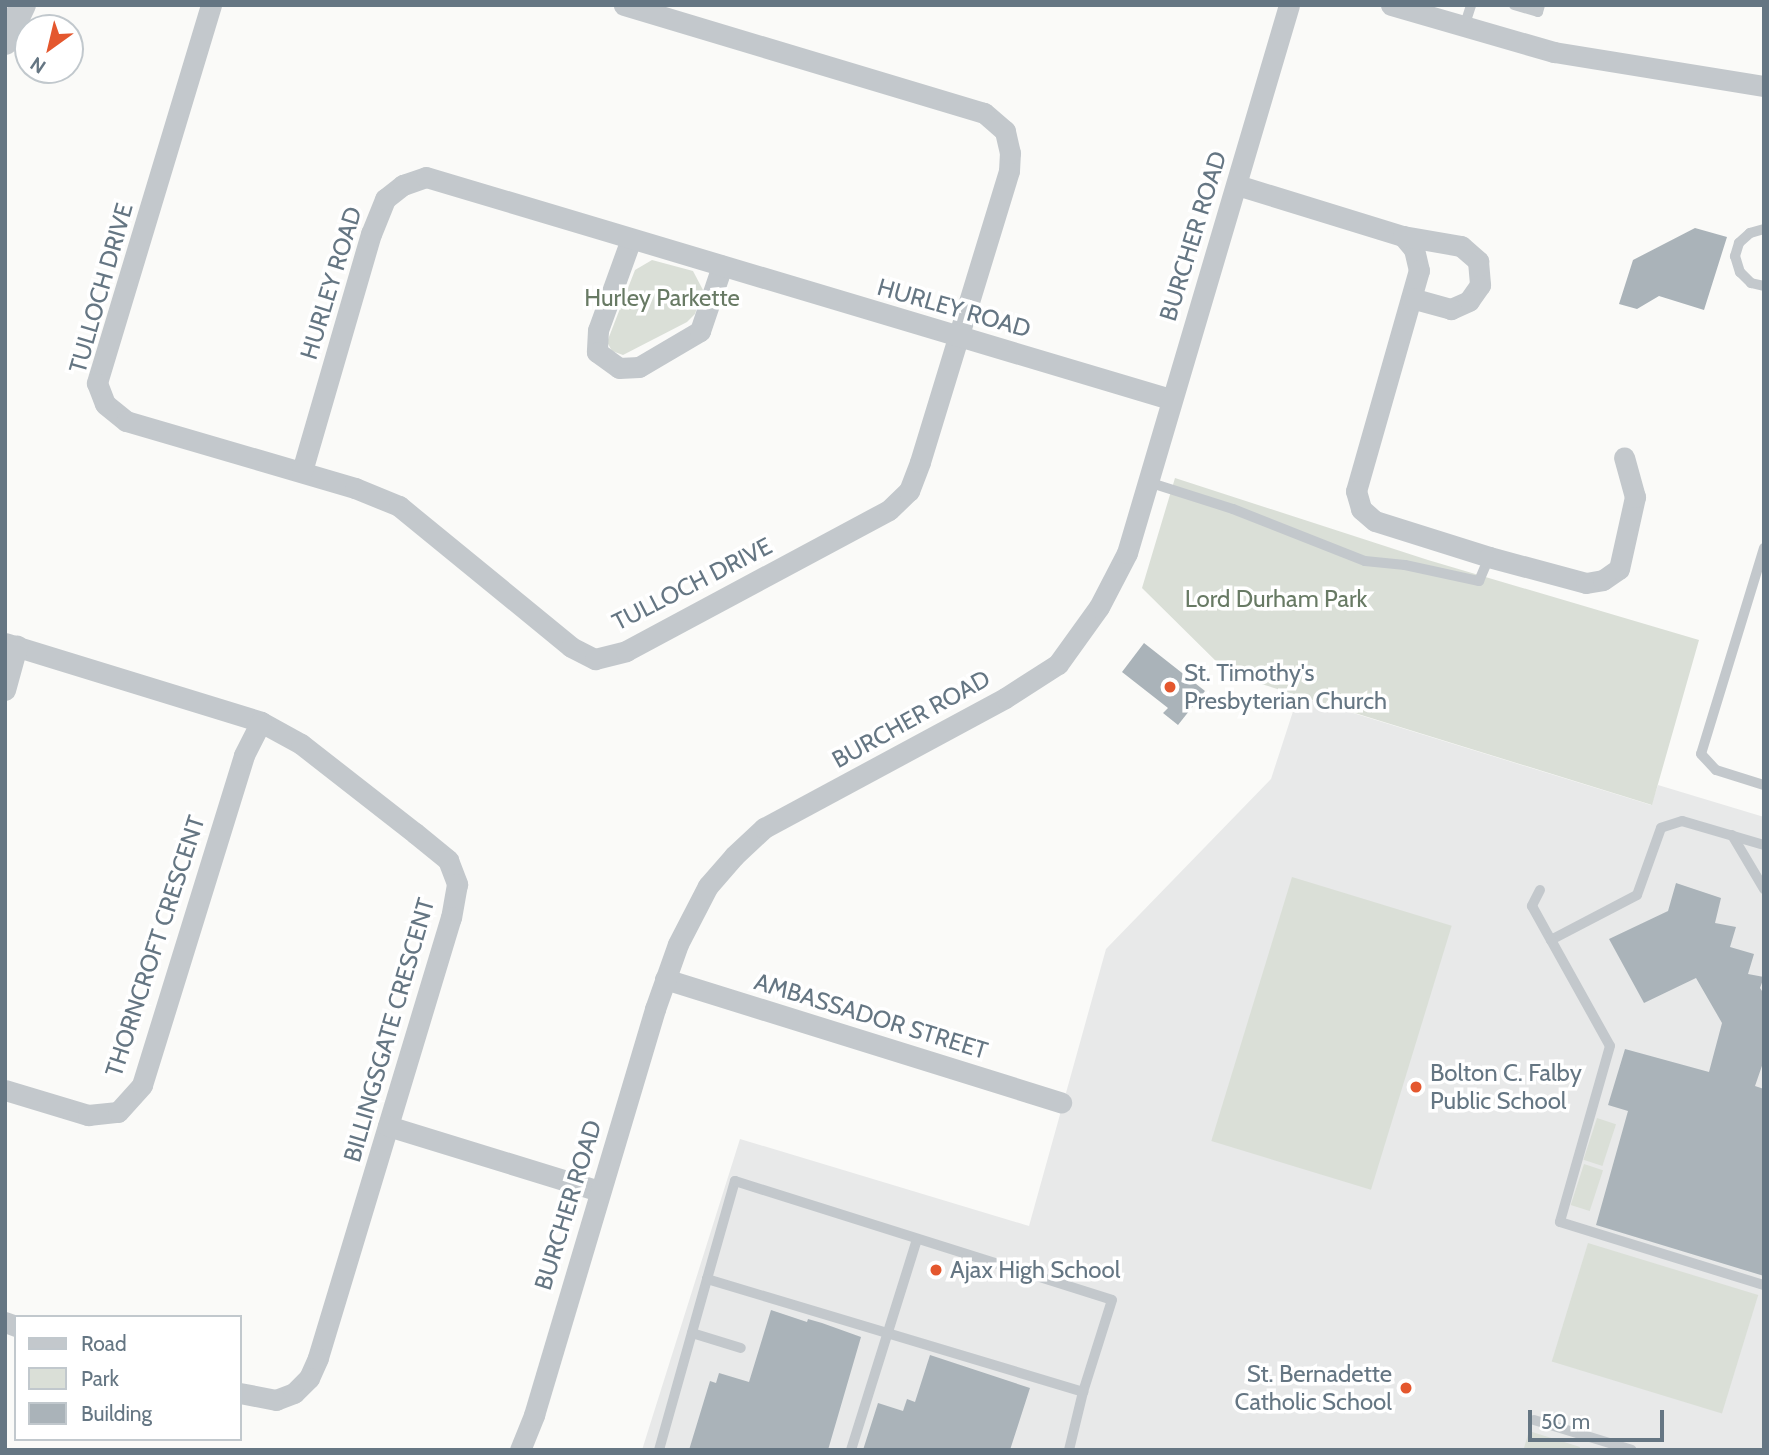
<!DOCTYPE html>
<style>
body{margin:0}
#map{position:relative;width:1769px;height:1455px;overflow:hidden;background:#fafaf8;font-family:Cabin,sans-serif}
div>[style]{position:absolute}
.built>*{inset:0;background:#e8e9e9}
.green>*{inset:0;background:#dadfd7;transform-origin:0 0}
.building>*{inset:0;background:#aab3b9}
.service>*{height:10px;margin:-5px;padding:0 5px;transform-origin:5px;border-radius:5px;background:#c3c8cc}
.minor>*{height:21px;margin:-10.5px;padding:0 10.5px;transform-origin:10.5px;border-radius:10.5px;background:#c3c8cc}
.tertiary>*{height:26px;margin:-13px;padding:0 13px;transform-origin:13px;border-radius:13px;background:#c3c8cc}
.dots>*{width:19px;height:19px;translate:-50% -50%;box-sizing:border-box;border:4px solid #fff;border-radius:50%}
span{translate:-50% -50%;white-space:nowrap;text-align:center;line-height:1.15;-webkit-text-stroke:7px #fff;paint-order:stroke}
.street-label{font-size:24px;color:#657683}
.park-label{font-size:24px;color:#687a64}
.poi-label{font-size:24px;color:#657683}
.left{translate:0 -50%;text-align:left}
.right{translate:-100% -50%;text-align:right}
.frame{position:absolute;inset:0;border:7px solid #657683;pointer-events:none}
.legend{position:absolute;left:14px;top:1315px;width:228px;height:126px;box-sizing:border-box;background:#fff;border:2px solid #c1c8cd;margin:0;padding:9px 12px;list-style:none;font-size:21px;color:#657683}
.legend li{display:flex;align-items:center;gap:14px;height:35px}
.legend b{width:35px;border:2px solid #c1c8cd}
.north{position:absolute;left:14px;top:14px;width:70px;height:70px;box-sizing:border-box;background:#fff;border:2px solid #c1c8cd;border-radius:50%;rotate:214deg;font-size:19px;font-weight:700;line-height:28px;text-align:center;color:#657683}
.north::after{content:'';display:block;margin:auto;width:24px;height:32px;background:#e4572e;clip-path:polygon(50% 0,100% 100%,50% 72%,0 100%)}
.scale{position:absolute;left:1528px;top:1410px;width:136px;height:32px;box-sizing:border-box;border:4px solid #657683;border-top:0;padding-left:9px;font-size:21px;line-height:24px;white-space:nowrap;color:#657683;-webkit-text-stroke:5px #fff;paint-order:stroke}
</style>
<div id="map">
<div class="built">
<div style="clip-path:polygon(1298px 696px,1651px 805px,1658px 785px,1764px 817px,1762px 1450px,642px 1450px,740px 1139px,1029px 1226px,1106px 949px,1271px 779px)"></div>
</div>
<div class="green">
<div style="clip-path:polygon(652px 260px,693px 271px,703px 290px,695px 314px,687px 322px,623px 355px,612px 351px,607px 342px,635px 270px)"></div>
<div style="clip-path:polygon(1175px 478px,1428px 560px,1699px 640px,1652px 805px,1229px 674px,1142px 588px)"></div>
<div style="left:1292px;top:877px;width:167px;height:276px;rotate:17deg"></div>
<div style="left:1597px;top:1118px;width:20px;height:44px;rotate:18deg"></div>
<div style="left:1584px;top:1164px;width:20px;height:43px;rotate:18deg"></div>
<div style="left:1588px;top:1243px;width:178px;height:124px;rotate:17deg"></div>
<div style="clip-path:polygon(1529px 1431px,1580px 1447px,1579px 1450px,1524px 1448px)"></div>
</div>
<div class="building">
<div style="clip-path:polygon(1695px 228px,1727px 237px,1704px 310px,1659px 296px,1637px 309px,1619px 304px,1633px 260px)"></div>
<div style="clip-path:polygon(1144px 643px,1205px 691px,1178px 725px,1163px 713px,1168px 708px,1122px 672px)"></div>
<div style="clip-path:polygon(1676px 883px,1721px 898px,1715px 923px,1736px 927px,1730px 947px,1754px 954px,1748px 974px,1764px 977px,1760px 988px,1764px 994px,1764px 1060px,1755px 1086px,1764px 1089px,1764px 1276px,1596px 1225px,1628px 1111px,1608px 1105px,1625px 1049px,1709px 1072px,1722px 1023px,1696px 978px,1644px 1003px,1609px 939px,1668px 911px)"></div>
<div style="clip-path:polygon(771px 1310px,807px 1322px,808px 1319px,822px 1323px,861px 1337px,828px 1450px,689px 1450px,710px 1381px,716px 1383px,719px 1373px,749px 1382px)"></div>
<div style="clip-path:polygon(930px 1355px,1030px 1388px,1010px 1450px,863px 1450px,878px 1403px,903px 1411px,907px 1399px,915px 1402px)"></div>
</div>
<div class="service">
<div style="left:1514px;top:5px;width:25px;rotate:16deg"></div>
<div style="left:1538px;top:12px;width:7px;rotate:-74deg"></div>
<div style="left:1464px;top:27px;width:23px;rotate:-72deg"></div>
<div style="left:1764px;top:229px;width:15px;rotate:164deg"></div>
<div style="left:1750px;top:233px;width:15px;rotate:138deg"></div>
<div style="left:1739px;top:243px;width:14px;rotate:107deg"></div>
<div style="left:1735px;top:256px;width:17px;rotate:73deg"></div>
<div style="left:1740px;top:272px;width:16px;rotate:45deg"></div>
<div style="left:1751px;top:283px;width:13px;rotate:13deg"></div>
<div style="left:1148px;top:482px;width:89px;rotate:17.6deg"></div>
<div style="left:1233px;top:509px;width:142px;rotate:21.5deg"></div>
<div style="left:1365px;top:561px;width:40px;rotate:5.7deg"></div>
<div style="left:1405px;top:565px;width:76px;rotate:12.2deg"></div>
<div style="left:1479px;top:581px;width:26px;rotate:-67deg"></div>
<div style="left:1764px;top:548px;width:215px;rotate:107deg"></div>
<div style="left:1701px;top:754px;width:22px;rotate:47deg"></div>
<div style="left:1716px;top:770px;width:50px;rotate:17.4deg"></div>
<div style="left:1732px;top:835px;width:63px;rotate:59.3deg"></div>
<div style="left:1764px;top:845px;width:85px;rotate:-163.7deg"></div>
<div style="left:1682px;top:821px;width:22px;rotate:162deg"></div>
<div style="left:1661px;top:828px;width:71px;rotate:109.7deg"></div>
<div style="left:1637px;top:895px;width:97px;rotate:152.4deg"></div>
<div style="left:1551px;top:940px;width:121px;rotate:60.9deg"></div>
<div style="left:1610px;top:1046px;width:183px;rotate:105.9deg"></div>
<div style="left:1560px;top:1222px;width:214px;rotate:17.2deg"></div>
<div style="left:1540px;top:890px;width:18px;rotate:117deg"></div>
<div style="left:1532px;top:906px;width:39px;rotate:61deg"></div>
<div style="left:707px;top:1279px;width:102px;rotate:-74.1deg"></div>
<div style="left:735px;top:1181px;width:395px;rotate:17.5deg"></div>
<div style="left:1112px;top:1300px;width:96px;rotate:107.5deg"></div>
<div style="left:692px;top:1333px;width:51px;rotate:17deg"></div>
<div style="left:1534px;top:1420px;width:102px;rotate:17deg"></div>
<div style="left:659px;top:1450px;width:178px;rotate:-74.3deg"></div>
<div style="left:707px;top:1279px;width:393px;rotate:16.7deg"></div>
<div style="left:1083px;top:1392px;width:60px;rotate:103.6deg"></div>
<div style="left:851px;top:1450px;width:221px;rotate:-72.6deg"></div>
</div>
<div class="minor">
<div style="left:211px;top:5px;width:395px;rotate:106.8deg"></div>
<div style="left:97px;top:383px;width:22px;rotate:69deg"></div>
<div style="left:105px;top:404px;width:27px;rotate:39deg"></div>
<div style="left:126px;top:421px;width:239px;rotate:16.3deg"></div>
<div style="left:355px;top:488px;width:48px;rotate:22.2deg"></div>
<div style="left:399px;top:506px;width:222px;rotate:39.3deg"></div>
<div style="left:571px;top:647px;width:27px;rotate:27deg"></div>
<div style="left:595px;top:659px;width:32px;rotate:-14deg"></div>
<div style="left:626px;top:651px;width:298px;rotate:-28.2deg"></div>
<div style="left:889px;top:510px;width:28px;rotate:-44deg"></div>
<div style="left:909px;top:491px;width:31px;rotate:-69deg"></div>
<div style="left:920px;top:462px;width:304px;rotate:-73deg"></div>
<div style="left:1009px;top:171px;width:18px;rotate:-87deg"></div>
<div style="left:1010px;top:153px;width:23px;rotate:-103deg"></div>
<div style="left:1005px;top:131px;width:28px;rotate:-139deg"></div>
<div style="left:984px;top:113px;width:376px;rotate:-163.3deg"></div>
<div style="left:1391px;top:5px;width:170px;rotate:16.1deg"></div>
<div style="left:1554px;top:52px;width:213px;rotate:9.2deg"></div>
<div style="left:1237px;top:185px;width:174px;rotate:17.1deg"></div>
<div style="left:1403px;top:236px;width:17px;rotate:50deg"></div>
<div style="left:1414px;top:249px;width:22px;rotate:77deg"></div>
<div style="left:1419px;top:270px;width:230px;rotate:105.9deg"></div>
<div style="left:1356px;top:491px;width:19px;rotate:74deg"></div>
<div style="left:1361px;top:509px;width:18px;rotate:41deg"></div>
<div style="left:1375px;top:521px;width:120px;rotate:17.5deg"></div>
<div style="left:1489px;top:557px;width:100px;rotate:15deg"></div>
<div style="left:1586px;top:583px;width:17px;rotate:-10deg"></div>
<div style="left:1603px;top:580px;width:19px;rotate:-35deg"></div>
<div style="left:1619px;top:569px;width:74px;rotate:-77.5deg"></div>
<div style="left:1635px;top:497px;width:41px;rotate:-105.4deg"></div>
<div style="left:1403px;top:236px;width:59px;rotate:9.8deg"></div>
<div style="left:1461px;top:246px;width:23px;rotate:41deg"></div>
<div style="left:1478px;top:261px;width:24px;rotate:85deg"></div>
<div style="left:1480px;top:285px;width:19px;rotate:125deg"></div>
<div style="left:1469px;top:301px;width:20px;rotate:156deg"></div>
<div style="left:1451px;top:309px;width:41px;rotate:-164.6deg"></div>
<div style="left:631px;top:239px;width:97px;rotate:109.9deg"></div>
<div style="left:598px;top:330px;width:22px;rotate:93deg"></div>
<div style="left:597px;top:352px;width:27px;rotate:36deg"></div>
<div style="left:619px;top:368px;width:20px;rotate:-3deg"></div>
<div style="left:639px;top:367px;width:71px;rotate:-30.5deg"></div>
<div style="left:700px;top:331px;width:69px;rotate:-71.3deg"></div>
<div style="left:302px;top:471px;width:247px;rotate:-73.8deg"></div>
<div style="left:371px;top:234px;width:38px;rotate:-68deg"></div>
<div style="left:385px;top:199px;width:23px;rotate:-38deg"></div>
<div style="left:403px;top:185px;width:24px;rotate:-19deg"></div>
<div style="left:426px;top:177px;width:776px;rotate:16.61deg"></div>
<div style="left:5px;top:643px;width:268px;rotate:17.1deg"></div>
<div style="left:261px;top:722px;width:46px;rotate:28.8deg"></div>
<div style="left:301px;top:744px;width:145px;rotate:38deg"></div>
<div style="left:415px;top:833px;width:43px;rotate:39.3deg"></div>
<div style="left:448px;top:860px;width:26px;rotate:69deg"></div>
<div style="left:457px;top:884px;width:34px;rotate:100deg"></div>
<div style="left:451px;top:917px;width:461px;rotate:106.8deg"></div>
<div style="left:318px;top:1358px;width:22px;rotate:114deg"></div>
<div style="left:309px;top:1378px;width:21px;rotate:135deg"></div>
<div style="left:294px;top:1393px;width:19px;rotate:159deg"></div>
<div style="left:276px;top:1400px;width:37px;rotate:-169deg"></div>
<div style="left:5px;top:690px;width:46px;rotate:-74.7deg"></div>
<div style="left:665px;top:979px;width:415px;rotate:17.3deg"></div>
<div style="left:5px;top:1090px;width:87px;rotate:16.8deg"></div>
<div style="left:88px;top:1115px;width:30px;rotate:-6deg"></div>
<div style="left:118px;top:1112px;width:36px;rotate:-48deg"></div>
<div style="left:142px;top:1085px;width:345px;rotate:-72.8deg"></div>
<div style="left:244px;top:755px;width:37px;rotate:-63deg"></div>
<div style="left:388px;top:1126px;width:221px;rotate:17.1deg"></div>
<div style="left:5px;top:1322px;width:12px;rotate:20deg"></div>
<div style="left:520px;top:1450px;width:38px;rotate:-68deg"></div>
<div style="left:534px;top:1415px;width:424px;rotate:-73.4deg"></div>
<div style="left:655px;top:1009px;width:69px;rotate:-70.5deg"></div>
<div style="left:678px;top:944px;width:65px;rotate:-62.7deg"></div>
<div style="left:708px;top:886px;width:40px;rotate:-49deg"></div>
<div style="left:734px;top:856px;width:41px;rotate:-43deg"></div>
<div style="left:764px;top:828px;width:274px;rotate:-28.3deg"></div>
<div style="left:1005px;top:698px;width:63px;rotate:-32.7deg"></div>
<div style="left:1058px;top:664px;width:70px;rotate:-54.3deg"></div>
<div style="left:1099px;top:607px;width:61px;rotate:-62.6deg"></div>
<div style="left:1127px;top:553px;width:571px;rotate:-73.53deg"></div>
</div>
<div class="tertiary">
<div style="left:5px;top:42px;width:41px;rotate:-64.1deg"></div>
</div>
<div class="dots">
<div style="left:1170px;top:687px;background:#e4572e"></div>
<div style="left:1416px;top:1087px;background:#e4572e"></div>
<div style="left:936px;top:1270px;background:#e4572e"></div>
<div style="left:1406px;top:1388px;background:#e4572e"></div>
</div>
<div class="street-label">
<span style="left:1193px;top:236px;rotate:-73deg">BURCHER ROAD</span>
<span style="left:331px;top:283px;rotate:-73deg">HURLEY ROAD</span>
<span style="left:101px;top:288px;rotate:-74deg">TULLOCH DRIVE</span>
<span style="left:954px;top:308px;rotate:16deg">HURLEY ROAD</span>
<span style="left:692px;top:584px;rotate:-27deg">TULLOCH DRIVE</span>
<span style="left:911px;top:719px;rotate:-29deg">BURCHER ROAD</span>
<span style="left:155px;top:946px;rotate:-72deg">THORNCROFT CRESCENT</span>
<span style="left:871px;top:1016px;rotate:17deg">AMBASSADOR STREET</span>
<span style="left:389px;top:1030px;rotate:-74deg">BILLINGSGATE CRESCENT</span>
<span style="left:568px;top:1205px;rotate:-73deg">BURCHER ROAD</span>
</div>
<div class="park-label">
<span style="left:662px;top:298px">Hurley Parkette</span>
<span style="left:1276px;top:599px">Lord Durham Park</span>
</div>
<div class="poi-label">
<span class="left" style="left:1184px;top:687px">St. Timothy's<br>Presbyterian Church</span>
<span class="left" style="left:1430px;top:1087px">Bolton C. Falby<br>Public School</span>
<span class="left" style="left:950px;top:1270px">Ajax High School</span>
<span class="right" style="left:1392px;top:1388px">St. Bernadette<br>Catholic School</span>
</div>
<div class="frame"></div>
<ul class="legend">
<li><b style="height:9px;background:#c3c8cc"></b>Road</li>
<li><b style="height:19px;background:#dadfd7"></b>Park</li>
<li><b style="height:19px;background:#aab3b9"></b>Building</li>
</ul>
<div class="north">N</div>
<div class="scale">50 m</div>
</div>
